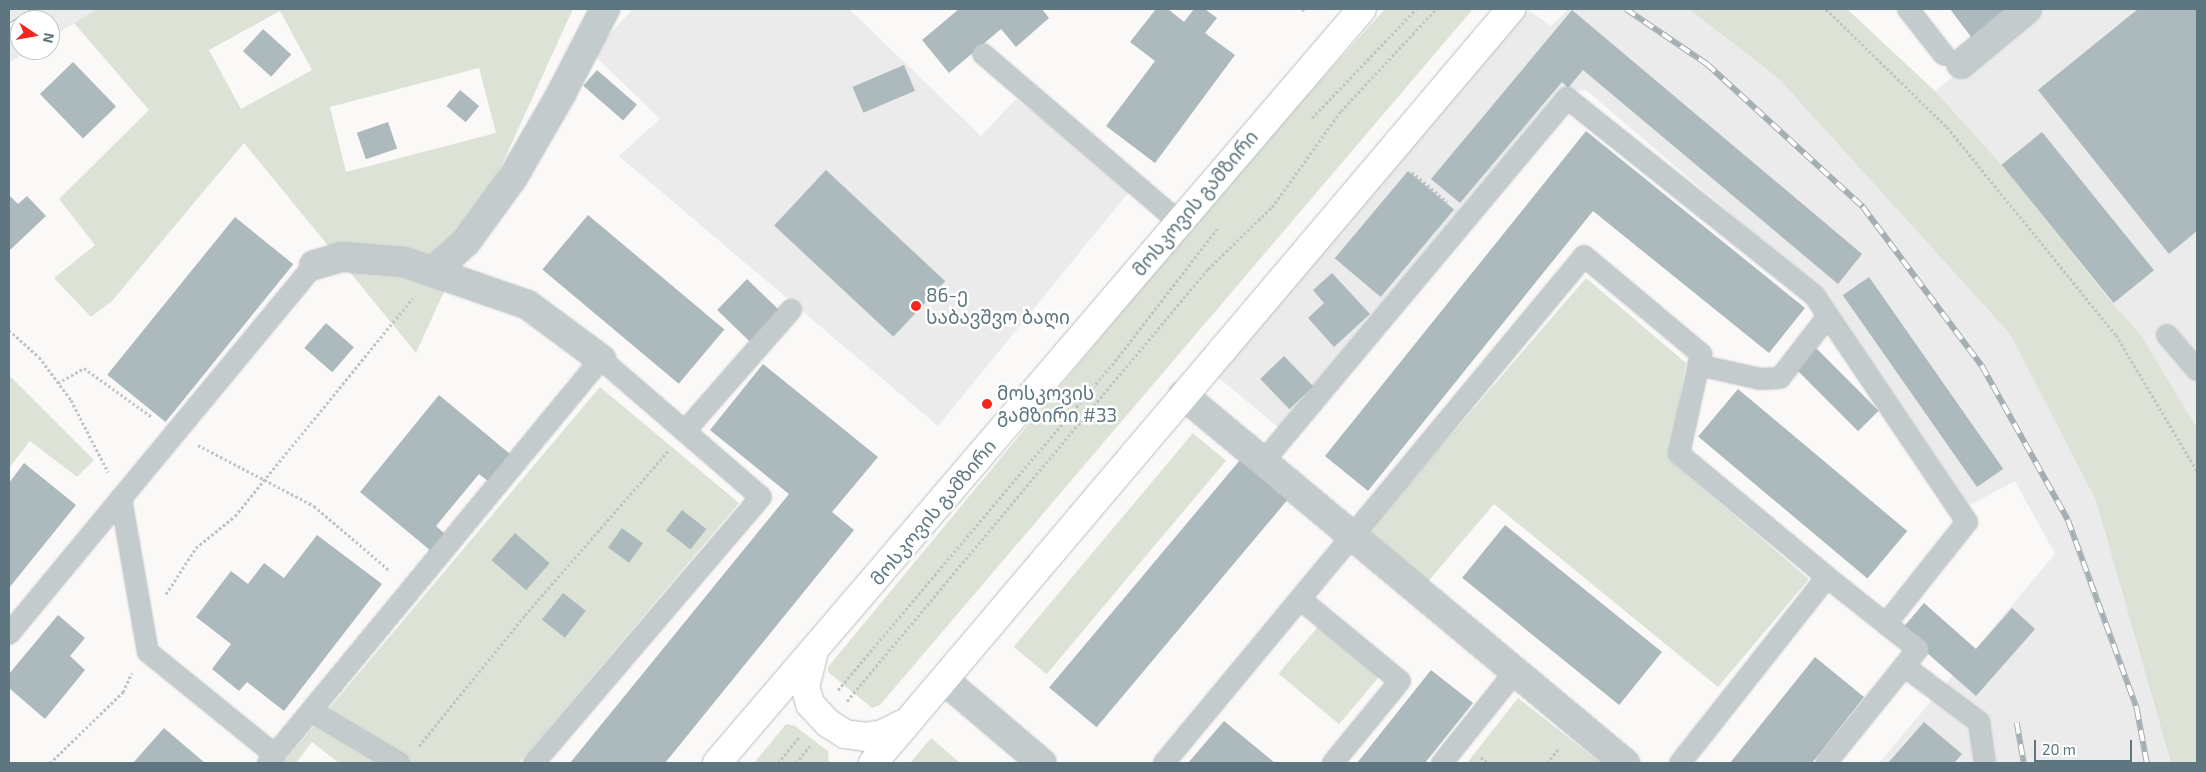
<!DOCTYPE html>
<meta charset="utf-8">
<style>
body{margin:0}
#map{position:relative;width:2206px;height:772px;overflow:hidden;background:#faf9f7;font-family:"Exo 2","Noto Sans Georgian",sans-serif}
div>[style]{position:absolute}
.built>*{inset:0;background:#eaebea}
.green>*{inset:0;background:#dde2d7;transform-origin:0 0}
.building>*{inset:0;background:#acb9bd;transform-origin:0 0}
.path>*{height:3px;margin-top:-1.5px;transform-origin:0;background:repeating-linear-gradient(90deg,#c0c4c5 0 2.5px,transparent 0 5px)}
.roads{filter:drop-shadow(0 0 1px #b7bec1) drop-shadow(0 0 1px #b7bec1)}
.service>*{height:20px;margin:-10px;padding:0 10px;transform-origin:10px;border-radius:10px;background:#c4cbcd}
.minor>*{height:28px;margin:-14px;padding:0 14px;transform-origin:14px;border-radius:14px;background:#c4cbcd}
.primary>*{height:28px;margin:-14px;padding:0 14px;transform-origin:14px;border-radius:14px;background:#fff}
.rail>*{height:5.5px;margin-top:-2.75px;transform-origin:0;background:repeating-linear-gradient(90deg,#fff 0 11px,#a4afb3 0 22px);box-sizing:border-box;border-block:1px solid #a4afb3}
.dots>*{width:14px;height:14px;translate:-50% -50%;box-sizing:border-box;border:2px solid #fff;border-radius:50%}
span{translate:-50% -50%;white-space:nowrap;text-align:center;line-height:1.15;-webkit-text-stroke:5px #fff;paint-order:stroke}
.street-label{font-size:19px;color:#5d767f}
.poi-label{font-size:19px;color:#5d767f}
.left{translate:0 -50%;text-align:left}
.frame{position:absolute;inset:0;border:10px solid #5d767f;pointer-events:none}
.north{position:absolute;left:10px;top:10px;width:50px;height:50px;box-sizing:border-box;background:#fff;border:1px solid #bec8cc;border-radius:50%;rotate:102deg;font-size:14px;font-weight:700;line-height:20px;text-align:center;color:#5d767f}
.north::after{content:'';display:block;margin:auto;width:18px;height:22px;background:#f5261b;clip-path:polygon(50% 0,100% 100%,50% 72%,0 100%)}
.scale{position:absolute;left:2034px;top:740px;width:98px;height:22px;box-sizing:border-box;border:2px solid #5d767f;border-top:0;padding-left:6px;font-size:15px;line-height:18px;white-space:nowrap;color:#5d767f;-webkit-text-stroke:4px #fff;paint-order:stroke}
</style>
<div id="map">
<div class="built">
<div style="clip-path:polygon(9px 9px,98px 9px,50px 38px,50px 20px,20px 20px,20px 50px,30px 50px,9px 63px)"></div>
<div style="clip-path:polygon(633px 9px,849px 9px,981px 136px,1016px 99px,1133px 187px,938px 426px,619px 156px,660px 119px,592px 53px)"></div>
<div style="clip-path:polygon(1568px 9px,1689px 9px,1779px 79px,2010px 334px,2096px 501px,2171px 763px,1879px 763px,2055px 554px,2015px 481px,1970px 505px,1826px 295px,1586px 90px,1561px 93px,1279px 428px,1212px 372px,1528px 10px,1551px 26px)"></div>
<div style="clip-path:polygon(2036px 9px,2197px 9px,2197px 428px,2141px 335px,2112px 303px,2001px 164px,1935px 91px)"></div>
</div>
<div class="green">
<div style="clip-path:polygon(evenodd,98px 9px,573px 9px,416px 353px,244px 143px,112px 301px,91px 317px,54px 278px,95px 245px,59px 199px,149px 110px,74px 23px,98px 9px,280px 11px,312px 70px,241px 109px,209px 50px,280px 11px,98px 9px,479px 68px,496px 133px,346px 172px,330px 107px,479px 68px)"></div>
<div style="clip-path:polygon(1385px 9px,1473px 9px,880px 705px,872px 708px,828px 672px,828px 667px,1238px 171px)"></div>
<div style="clip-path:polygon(1689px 9px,1847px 9px,1935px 91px,2001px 164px,2112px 303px,2141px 335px,2197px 428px,2197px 763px,2171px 763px,2096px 501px,2010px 334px,1779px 79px)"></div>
<div style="clip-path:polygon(1586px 278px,1686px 363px,1669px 460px,1809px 579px,1718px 687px,1494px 504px,1426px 584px,1368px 531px)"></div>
<div style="clip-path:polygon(9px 375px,94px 460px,77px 477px,30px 441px,9px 468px)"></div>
<div style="clip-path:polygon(600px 387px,739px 503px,519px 763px,339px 763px,312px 742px,296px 763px,283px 763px)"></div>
<div style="left:1193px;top:433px;width:43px;height:279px;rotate:40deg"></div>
<div style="left:1321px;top:623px;width:79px;height:66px;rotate:40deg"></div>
<div style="clip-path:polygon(1518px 698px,1601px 763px,1467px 763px)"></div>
<div style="clip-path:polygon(786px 724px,795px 726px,828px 751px,829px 763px,754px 763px)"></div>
<div style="clip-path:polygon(931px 738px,960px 763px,910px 763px)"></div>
</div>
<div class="building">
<div style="clip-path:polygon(959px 9px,1042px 9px,1049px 18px,1016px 47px,1001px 29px,949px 73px,922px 40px)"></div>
<div style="clip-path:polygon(1156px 9px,1168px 9px,1184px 22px,1194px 9px,1205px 9px,1217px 18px,1205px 33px,1235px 55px,1155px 163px,1106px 126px,1155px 61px,1130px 42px)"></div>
<div style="clip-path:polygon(1950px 9px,2010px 9px,1972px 38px)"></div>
<div style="clip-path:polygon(2138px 9px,2197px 9px,2197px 231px,2169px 254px,2038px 90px)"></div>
<div style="clip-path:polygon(1572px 10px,1862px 254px,1838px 284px,1583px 70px,1568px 88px,1562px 82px,1460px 203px,1431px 179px)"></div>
<div style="left:263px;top:29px;width:38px;height:30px;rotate:42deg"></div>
<div style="left:73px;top:62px;width:62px;height:46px;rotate:46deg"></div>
<div style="left:904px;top:65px;width:28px;height:56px;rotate:67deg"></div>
<div style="left:597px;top:70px;width:53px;height:21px;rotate:41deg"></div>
<div style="left:460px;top:90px;width:25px;height:21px;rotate:40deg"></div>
<div style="left:388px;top:122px;width:28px;height:33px;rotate:71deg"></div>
<div style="clip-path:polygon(1586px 131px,1805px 308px,1769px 353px,1593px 211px,1368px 491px,1325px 456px)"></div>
<div style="left:2042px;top:132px;width:178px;height:52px;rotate:51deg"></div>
<div style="left:826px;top:170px;width:163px;height:76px;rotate:43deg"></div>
<div style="left:1408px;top:171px;width:60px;height:114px;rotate:40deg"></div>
<div style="clip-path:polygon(9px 195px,18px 204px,27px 196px,46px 216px,9px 251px)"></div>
<div style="left:588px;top:215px;width:178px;height:71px;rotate:40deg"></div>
<div style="left:235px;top:217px;width:75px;height:203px;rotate:39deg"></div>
<div style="clip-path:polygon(1332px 273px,1370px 314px,1334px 347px,1308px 318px,1324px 303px,1313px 290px)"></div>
<div style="left:1869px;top:277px;width:234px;height:32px;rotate:55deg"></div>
<div style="left:747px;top:279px;width:45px;height:43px;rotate:44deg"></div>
<div style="left:326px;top:323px;width:37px;height:33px;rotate:41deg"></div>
<div style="left:1815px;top:347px;width:90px;height:29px;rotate:45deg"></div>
<div style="left:1284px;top:356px;width:42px;height:33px;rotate:46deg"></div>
<div style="clip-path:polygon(763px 364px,878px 457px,832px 512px,854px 530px,665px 763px,570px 763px,789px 494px,710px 430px)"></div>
<div style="left:1738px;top:389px;width:221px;height:62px;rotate:40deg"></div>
<div style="clip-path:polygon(439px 395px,510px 454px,488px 481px,479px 474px,436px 526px,445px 534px,431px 551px,360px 492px)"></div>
<div style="left:1240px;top:460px;width:62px;height:297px;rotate:40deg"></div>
<div style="clip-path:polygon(24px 463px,76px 505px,9px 588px,9px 483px)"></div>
<div style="left:682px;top:510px;width:31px;height:26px;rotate:38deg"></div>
<div style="left:1505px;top:525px;width:202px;height:68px;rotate:39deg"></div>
<div style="left:622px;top:528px;width:26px;height:24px;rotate:36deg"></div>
<div style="left:515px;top:533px;width:46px;height:36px;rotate:41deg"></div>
<div style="clip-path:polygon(317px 535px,382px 584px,284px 711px,247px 682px,239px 691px,212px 669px,231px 644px,196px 617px,231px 571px,248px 584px,264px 563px,284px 578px)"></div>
<div style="left:563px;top:593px;width:29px;height:34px;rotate:38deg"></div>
<div style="clip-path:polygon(1924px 603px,1976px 649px,2012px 608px,2035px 629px,1976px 696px,1901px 630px)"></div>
<div style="clip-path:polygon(58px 615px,85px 638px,70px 656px,85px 670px,45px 719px,9px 688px,9px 674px)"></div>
<div style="clip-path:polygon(1815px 657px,1864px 697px,1812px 763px,1730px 763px)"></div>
<div style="clip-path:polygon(1431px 670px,1473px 703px,1425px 763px,1357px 763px)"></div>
<div style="clip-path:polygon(1224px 721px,1275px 763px,1188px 763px)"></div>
<div style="clip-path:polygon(1924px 722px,1962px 754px,1954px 763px,1888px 763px)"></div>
<div style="clip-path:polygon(164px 728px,205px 763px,133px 763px)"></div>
</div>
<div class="path">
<div style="left:1303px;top:9px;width:2px;rotate:90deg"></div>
<div style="left:1826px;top:9px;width:169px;rotate:44.3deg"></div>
<div style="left:1947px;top:127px;width:268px;rotate:50.9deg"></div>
<div style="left:2116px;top:335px;width:158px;rotate:59.2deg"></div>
<div style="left:1312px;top:118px;width:151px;rotate:-46.3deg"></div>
<div style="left:1412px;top:172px;width:46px;rotate:40.6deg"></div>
<div style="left:9px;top:330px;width:40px;rotate:42deg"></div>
<div style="left:39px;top:357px;width:54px;rotate:53.3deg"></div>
<div style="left:71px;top:400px;width:81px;rotate:62.8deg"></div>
<div style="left:58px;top:383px;width:30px;rotate:-30deg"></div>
<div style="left:84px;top:368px;width:84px;rotate:35.8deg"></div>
<div style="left:198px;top:445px;width:131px;rotate:27.7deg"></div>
<div style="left:314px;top:506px;width:100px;rotate:40.5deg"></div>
<div style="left:166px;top:594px;width:55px;rotate:-56.9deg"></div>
<div style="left:196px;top:548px;width:50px;rotate:-39.4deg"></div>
<div style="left:235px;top:516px;width:281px;rotate:-50.8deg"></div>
<div style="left:838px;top:690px;width:425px;rotate:-49.9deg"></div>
<div style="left:1112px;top:365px;width:172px;rotate:-52.3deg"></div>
<div style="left:847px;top:701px;width:563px;rotate:-50.12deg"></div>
<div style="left:1208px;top:269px;width:89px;rotate:-44.1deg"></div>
<div style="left:1272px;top:207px;width:118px;rotate:-54.3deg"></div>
<div style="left:1341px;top:111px;width:139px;rotate:-47deg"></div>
<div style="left:419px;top:746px;width:169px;rotate:-51deg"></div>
<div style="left:525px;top:615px;width:218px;rotate:-48.9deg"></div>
<div style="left:1481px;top:757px;width:9px;rotate:41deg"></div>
<div style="left:50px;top:763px;width:102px;rotate:-44.2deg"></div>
<div style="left:123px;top:692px;width:21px;rotate:-65deg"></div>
<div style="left:778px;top:763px;width:33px;rotate:-51deg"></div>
<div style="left:796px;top:763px;width:22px;rotate:-51deg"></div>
<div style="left:1547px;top:763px;width:19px;rotate:-51deg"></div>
</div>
<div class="roads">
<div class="service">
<div style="left:1908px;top:9px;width:58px;rotate:52deg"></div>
<div style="left:983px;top:54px;width:258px;rotate:40.6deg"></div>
<div style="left:2167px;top:335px;width:46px;rotate:49.4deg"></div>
<div style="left:1698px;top:365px;width:64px;rotate:12.7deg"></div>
<div style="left:1760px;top:379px;width:20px;rotate:-3deg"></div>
<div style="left:1780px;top:378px;width:78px;rotate:-52.3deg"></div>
<div style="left:685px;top:431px;width:161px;rotate:-48.8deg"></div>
<div style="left:1263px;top:462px;width:474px;rotate:-50.1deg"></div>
<div style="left:1567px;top:98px;width:316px;rotate:38.6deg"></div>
<div style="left:1814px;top:295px;width:274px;rotate:56deg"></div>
<div style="left:1967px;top:522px;width:130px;rotate:128.5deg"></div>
<div style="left:1886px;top:624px;width:75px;rotate:-141.5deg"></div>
<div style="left:121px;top:498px;width:156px;rotate:80.1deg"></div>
<div style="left:148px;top:652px;width:164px;rotate:39deg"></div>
<div style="left:1300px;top:599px;width:129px;rotate:39.4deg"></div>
<div style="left:1400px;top:681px;width:106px;rotate:129.3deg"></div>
<div style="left:9px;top:634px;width:479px;rotate:-50.4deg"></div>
<div style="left:1904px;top:666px;width:94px;rotate:36.7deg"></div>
<div style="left:1979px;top:722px;width:41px;rotate:81.7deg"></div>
<div style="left:311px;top:711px;width:102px;rotate:30.6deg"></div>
<div style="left:268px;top:763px;width:524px;rotate:-50.5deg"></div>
<div style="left:601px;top:359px;width:211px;rotate:40.8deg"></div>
<div style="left:761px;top:497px;width:350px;rotate:130.5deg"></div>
<div style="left:1164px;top:763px;width:658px;rotate:-50.36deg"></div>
<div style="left:1584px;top:256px;width:153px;rotate:39.9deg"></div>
<div style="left:1701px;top:354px;width:102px;rotate:102.4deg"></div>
<div style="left:1679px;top:454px;width:192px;rotate:39.7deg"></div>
<div style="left:1827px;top:577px;width:237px;rotate:128.3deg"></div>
<div style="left:1442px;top:763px;width:117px;rotate:-51.3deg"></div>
<div style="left:1826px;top:763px;width:146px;rotate:-51.1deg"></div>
<div style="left:1918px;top:649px;width:41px;rotate:-142deg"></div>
</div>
<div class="minor">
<div style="left:1961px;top:64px;width:86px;rotate:-39.8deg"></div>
<div style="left:314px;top:265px;width:29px;rotate:-16deg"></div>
<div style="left:342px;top:257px;width:62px;rotate:4.6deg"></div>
<div style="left:404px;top:262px;width:131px;rotate:19.1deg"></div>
<div style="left:528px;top:305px;width:91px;rotate:36.5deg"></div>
<div style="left:433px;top:272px;width:45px;rotate:-42.3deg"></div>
<div style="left:466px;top:242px;width:78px;rotate:-53.9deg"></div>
<div style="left:512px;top:179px;width:98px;rotate:-60deg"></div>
<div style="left:561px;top:94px;width:96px;rotate:-62.6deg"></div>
<div style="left:1183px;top:395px;width:575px;rotate:39.78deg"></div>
<div style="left:944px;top:680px;width:128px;rotate:40.3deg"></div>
</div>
<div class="primary">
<div style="left:813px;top:655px;width:32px;rotate:104deg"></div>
<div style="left:805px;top:686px;width:19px;rotate:74deg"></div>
<div style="left:810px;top:704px;width:26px;rotate:47deg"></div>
<div style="left:828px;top:723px;width:20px;rotate:33deg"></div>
<div style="left:845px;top:734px;width:21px;rotate:8deg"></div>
<div style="left:866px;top:737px;width:17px;rotate:-10deg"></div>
<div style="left:883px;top:734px;width:25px;rotate:-27deg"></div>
<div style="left:717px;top:763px;width:992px;rotate:-49.46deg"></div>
<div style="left:873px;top:763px;width:988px;rotate:-49.76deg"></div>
</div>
</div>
<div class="rail">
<div style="left:1626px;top:9px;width:98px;rotate:34.2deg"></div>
<div style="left:1707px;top:64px;width:212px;rotate:42.5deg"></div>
<div style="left:1863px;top:207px;width:199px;rotate:53.2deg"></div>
<div style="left:1982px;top:366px;width:176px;rotate:60.8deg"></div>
<div style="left:2068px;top:520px;width:201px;rotate:69.9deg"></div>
<div style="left:2137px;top:709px;width:55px;rotate:79.5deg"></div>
<div style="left:9px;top:26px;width:33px;rotate:-31deg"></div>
<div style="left:2017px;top:723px;width:41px;rotate:80.1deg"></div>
</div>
<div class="dots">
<div style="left:916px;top:306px;background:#f5261b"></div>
<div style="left:987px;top:404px;background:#f5261b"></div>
</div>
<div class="street-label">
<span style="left:1195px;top:203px;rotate:-50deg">მოსკოვის გამზირი</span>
<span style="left:933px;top:512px;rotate:-50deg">მოსკოვის გამზირი</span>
</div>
<div class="poi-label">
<span class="left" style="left:926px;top:306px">86-ე<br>საბავშვო ბაღი</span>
<span class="left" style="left:997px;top:404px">მოსკოვის<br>გამზირი #33</span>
</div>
<div class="frame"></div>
<div class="north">N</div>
<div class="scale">20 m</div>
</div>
